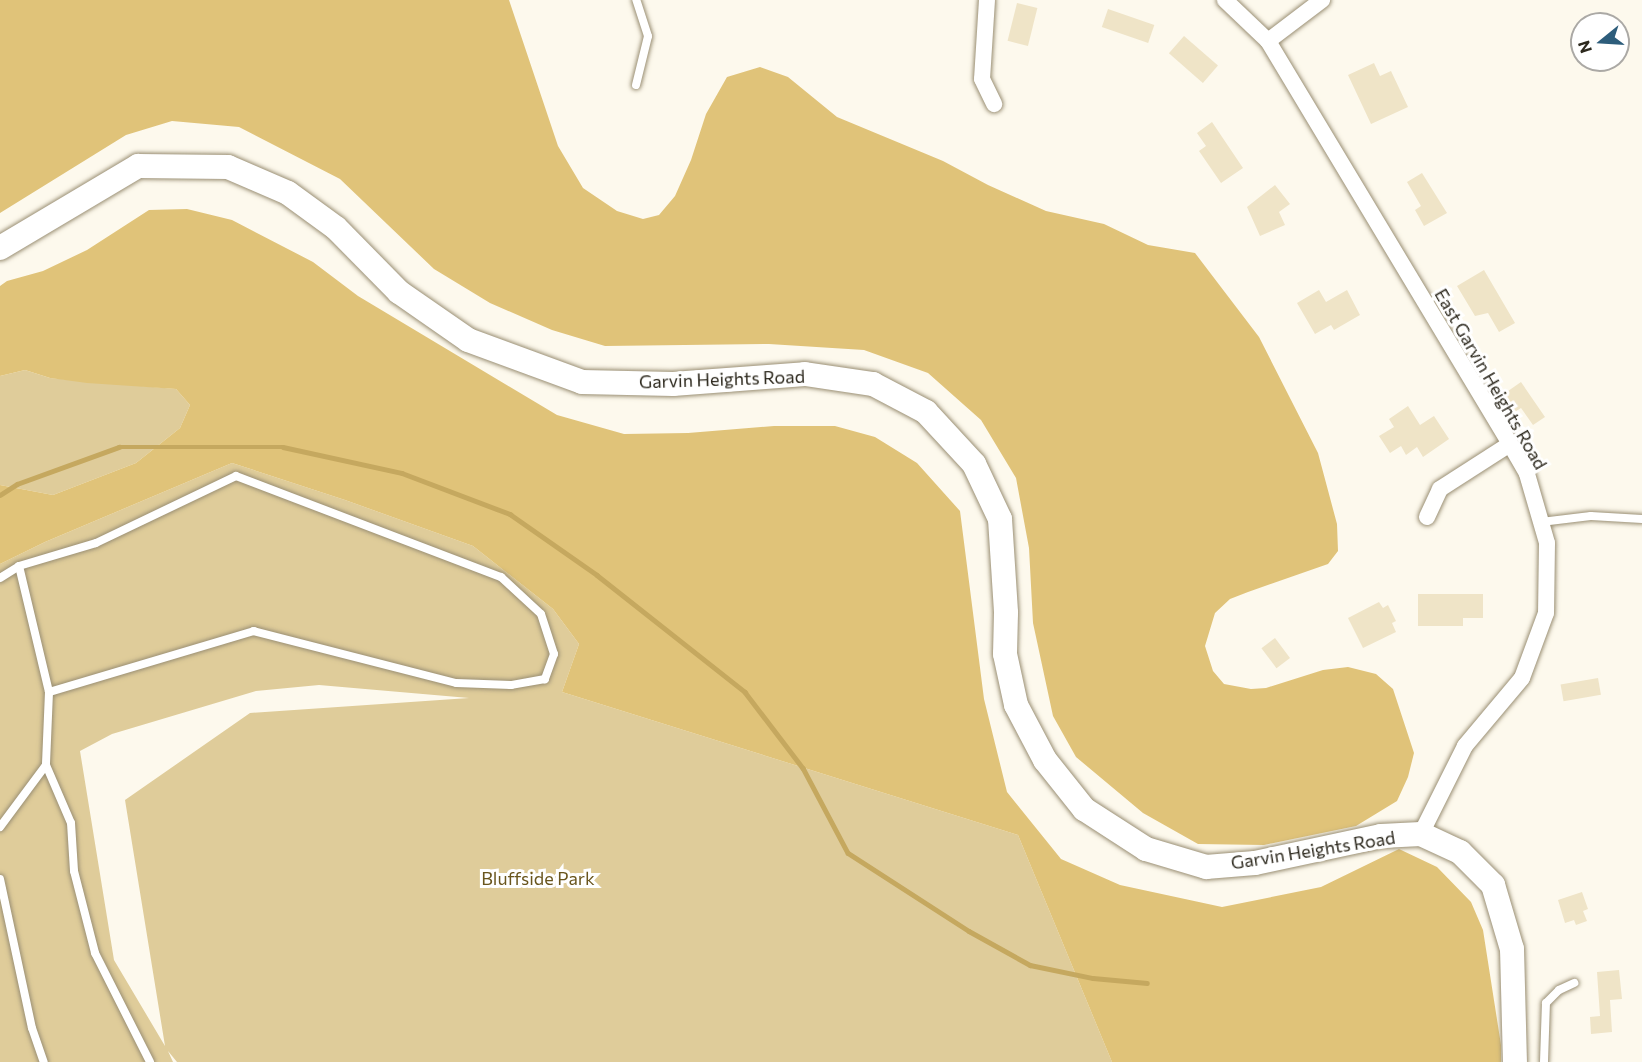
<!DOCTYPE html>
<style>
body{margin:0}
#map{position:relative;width:1642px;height:1062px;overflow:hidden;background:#fdf9ed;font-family:Commissioner,sans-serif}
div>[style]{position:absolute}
.green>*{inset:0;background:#dfcc9a}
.forest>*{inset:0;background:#e0c379}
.stream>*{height:4.5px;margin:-2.25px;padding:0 2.25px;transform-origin:2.25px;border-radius:2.25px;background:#c5a85f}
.building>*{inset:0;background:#efe4c7;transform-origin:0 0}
.roads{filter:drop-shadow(0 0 2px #9a8f74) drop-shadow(0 0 2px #9a8f74)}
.lane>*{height:8px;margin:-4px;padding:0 4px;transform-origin:4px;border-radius:4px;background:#fff}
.street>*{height:16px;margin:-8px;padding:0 8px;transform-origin:8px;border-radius:8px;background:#fff}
.secondary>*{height:24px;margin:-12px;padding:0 12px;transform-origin:12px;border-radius:12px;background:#fff}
span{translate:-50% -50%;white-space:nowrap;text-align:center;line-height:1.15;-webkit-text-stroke:6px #fff;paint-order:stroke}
.street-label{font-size:18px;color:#2d291e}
.park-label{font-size:18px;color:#69551d}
.north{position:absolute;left:1570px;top:12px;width:60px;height:60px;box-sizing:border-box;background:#fff;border:2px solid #aba9a5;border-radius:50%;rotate:252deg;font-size:16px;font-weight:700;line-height:24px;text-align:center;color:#2d291e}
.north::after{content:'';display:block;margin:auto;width:21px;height:27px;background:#2d5d7b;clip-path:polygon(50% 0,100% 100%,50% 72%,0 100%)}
</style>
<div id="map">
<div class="green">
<div style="clip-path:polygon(25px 370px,50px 378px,176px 389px,190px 405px,180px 428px,136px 463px,53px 495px,0 485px,0 376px)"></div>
<div style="clip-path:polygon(evenodd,232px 463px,345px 500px,473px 546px,553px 609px,579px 644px,562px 692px,1018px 835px,1112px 1062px,177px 1062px,168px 1051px,173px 1062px,0 1062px,0 564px,45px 542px,232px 463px,319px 685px,469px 698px,250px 713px,125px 800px,165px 1046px,114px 960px,80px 751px,112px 734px,256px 691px,319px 685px)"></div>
</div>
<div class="forest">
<div style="clip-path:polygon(0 0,509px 0,558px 146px,583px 188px,617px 211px,643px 219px,659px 215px,675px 196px,691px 160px,706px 114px,727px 77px,760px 67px,788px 77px,837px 117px,943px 161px,988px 185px,1046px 211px,1104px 224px,1148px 245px,1195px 253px,1259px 337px,1318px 453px,1337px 524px,1338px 551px,1328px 564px,1248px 592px,1230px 599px,1215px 613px,1205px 646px,1213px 671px,1224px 684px,1251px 689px,1266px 688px,1323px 670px,1348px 667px,1376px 674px,1393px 689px,1414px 753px,1408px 777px,1397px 801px,1356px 826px,1264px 845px,1198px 844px,1143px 813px,1076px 757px,1053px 716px,1033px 623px,1029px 548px,1016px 478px,981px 420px,928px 373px,864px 350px,769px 344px,605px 346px,552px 330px,490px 303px,434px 269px,340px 179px,239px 127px,172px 121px,126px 135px,0 213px)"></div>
<div style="clip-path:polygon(187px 209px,232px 220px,313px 262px,358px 296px,557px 415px,624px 434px,688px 433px,774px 426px,835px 426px,875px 437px,917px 463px,960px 511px,984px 699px,1007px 792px,1061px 859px,1120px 885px,1222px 907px,1321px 887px,1399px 849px,1437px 867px,1471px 902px,1483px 930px,1501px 1045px,1501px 1062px,1112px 1062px,1018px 835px,562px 692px,579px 644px,553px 609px,473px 546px,345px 500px,232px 463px,45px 542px,0 564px,0 485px,53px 495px,136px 463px,180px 428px,190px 405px,176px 389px,87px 383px,50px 378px,25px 370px,0 376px,0 286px,7px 281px,43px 271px,87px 250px,149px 210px)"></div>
</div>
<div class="stream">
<div style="left:0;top:495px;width:20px;rotate:-33deg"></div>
<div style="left:17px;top:484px;width:109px;rotate:-19.9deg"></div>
<div style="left:119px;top:447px;width:164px"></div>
<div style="left:283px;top:447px;width:122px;rotate:12.3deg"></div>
<div style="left:402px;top:473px;width:116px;rotate:20.8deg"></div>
<div style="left:510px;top:514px;width:106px;rotate:35deg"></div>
<div style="left:597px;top:575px;width:189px;rotate:38.3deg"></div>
<div style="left:745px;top:692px;width:96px;rotate:52.7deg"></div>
<div style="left:803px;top:768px;width:96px;rotate:62.1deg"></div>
<div style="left:848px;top:853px;width:144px;rotate:32.8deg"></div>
<div style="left:969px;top:931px;width:70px;rotate:29.1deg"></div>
<div style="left:1030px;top:965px;width:64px;rotate:11.7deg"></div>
<div style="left:1093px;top:978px;width:54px;rotate:5.3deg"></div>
</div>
<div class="building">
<div style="left:1017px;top:3px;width:21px;height:39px;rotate:14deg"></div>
<div style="left:1108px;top:9px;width:49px;height:19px;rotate:19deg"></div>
<div style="left:1184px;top:36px;width:45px;height:23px;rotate:41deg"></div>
<div style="clip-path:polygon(1374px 63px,1380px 76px,1391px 71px,1408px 107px,1371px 124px,1348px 75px)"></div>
<div style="clip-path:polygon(1212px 122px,1243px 168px,1221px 183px,1199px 151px,1206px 146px,1197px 133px)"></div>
<div style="clip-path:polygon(1422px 173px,1447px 213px,1424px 226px,1415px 210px,1421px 206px,1407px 182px)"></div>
<div style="clip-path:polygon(1275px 185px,1290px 204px,1279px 212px,1285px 225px,1260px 236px,1247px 207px)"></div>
<div style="clip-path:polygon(1484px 270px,1515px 323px,1499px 332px,1488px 313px,1475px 316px,1457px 286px)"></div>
<div style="clip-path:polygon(1319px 290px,1326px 302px,1347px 290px,1360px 315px,1334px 330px,1331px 325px,1315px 334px,1297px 303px)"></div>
<div style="clip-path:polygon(1521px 382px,1545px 417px,1533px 425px,1521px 408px,1510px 415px,1498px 398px)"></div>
<div style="clip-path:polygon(1408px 406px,1420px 425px,1434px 416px,1449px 439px,1423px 457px,1417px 447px,1406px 455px,1401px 446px,1390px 453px,1379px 436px,1394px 427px,1389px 419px)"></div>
<div style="clip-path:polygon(1418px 594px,1483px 594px,1483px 618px,1463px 618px,1463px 626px,1418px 626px)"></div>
<div style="clip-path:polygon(1379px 602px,1383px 608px,1388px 605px,1396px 621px,1392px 623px,1396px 632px,1363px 648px,1348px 618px)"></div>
<div style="left:1275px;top:638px;width:25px;height:17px;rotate:53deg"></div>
<div style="left:1598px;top:678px;width:17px;height:38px;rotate:80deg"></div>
<div style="clip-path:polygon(1582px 892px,1588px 909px,1583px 911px,1587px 921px,1576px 925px,1574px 920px,1565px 923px,1558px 900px)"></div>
<div style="clip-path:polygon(1619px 970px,1622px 999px,1610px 1000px,1612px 1032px,1591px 1034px,1590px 1017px,1600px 1016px,1597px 972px)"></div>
</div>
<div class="roads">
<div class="lane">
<div style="left:636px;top:85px;width:50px;rotate:-76.2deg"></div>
<div style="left:648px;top:36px;width:38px;rotate:-108deg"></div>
<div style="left:1541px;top:522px;width:50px;rotate:-6.8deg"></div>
<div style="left:1591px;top:516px;width:51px;rotate:3.4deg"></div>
<div style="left:19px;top:566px;width:130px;rotate:76.6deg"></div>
<div style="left:49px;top:692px;width:73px;rotate:92.4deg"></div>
<div style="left:46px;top:765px;width:63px;rotate:66.7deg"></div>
<div style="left:71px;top:823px;width:48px;rotate:86.4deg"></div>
<div style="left:74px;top:871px;width:85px;rotate:75.6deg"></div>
<div style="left:95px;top:953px;width:122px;rotate:63.2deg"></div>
<div style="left:0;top:578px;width:22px;rotate:-32deg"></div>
<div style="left:19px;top:566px;width:80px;rotate:-16.6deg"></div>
<div style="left:96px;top:543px;width:155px;rotate:-25.6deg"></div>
<div style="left:236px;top:476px;width:284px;rotate:20.9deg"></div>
<div style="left:501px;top:577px;width:54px;rotate:42.8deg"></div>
<div style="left:541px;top:614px;width:42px;rotate:72deg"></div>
<div style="left:554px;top:654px;width:27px;rotate:110deg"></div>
<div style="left:545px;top:679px;width:35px;rotate:170deg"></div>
<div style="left:511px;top:685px;width:55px;rotate:-177.9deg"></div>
<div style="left:456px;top:683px;width:209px;rotate:-165.6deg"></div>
<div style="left:254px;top:631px;width:214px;rotate:163.4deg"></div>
<div style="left:0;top:827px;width:77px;rotate:-53.4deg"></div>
<div style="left:0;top:879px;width:152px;rotate:77.9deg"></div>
<div style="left:32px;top:1028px;width:36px;rotate:71deg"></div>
<div style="left:1544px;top:1062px;width:59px;rotate:-88.1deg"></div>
<div style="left:1546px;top:1003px;width:18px;rotate:-45deg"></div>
<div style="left:1559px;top:990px;width:17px;rotate:-25deg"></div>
</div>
<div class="street">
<div style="left:987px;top:0;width:79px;rotate:93.6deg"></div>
<div style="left:982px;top:79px;width:28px;rotate:64deg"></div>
<div style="left:1225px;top:0;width:59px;rotate:43.6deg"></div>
<div style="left:1268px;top:41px;width:470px;rotate:59deg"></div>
<div style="left:1510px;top:444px;width:34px;rotate:60deg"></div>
<div style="left:1527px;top:474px;width:72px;rotate:73.8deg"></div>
<div style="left:1547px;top:543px;width:70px;rotate:90.8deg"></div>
<div style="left:1546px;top:613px;width:69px;rotate:110.3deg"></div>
<div style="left:1522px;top:678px;width:89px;rotate:130deg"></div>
<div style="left:1465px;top:746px;width:98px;rotate:116.6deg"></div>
<div style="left:1268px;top:41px;width:68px;rotate:-37.2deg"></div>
<div style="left:1427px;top:517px;width:31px;rotate:-65deg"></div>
<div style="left:1440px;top:489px;width:83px;rotate:-32.7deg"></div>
</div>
<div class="secondary">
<div style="left:0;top:248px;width:161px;rotate:-30.7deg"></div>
<div style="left:138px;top:166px;width:90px;rotate:0.6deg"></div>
<div style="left:228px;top:167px;width:65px;rotate:23.4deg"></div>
<div style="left:288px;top:193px;width:59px;rotate:36.1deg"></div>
<div style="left:336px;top:228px;width:90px;rotate:45.5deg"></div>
<div style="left:399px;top:292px;width:84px;rotate:34.8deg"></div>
<div style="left:468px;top:340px;width:121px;rotate:20.2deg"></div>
<div style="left:582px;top:382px;width:91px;rotate:1.3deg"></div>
<div style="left:673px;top:384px;width:132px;rotate:-4.3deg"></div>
<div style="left:805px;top:374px;width:69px;rotate:8.4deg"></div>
<div style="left:873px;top:384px;width:60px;rotate:27.8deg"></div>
<div style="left:926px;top:412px;width:71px;rotate:47.3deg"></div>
<div style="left:974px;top:464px;width:61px;rotate:64.7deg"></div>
<div style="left:1000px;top:519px;width:94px;rotate:86.3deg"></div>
<div style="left:1006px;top:613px;width:41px;rotate:91.4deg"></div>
<div style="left:1005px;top:654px;width:52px;rotate:77.8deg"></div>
<div style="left:1016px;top:705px;width:62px;rotate:62.2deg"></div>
<div style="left:1045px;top:760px;width:63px;rotate:51.5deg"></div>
<div style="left:1084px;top:809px;width:74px;rotate:32.8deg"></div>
<div style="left:1146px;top:849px;width:63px;rotate:16.7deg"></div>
<div style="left:1206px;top:867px;width:49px;rotate:-4.7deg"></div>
<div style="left:1255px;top:863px;width:129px;rotate:-12.1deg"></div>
<div style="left:1381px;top:836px;width:40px;rotate:-2.9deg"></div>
<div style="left:1421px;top:834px;width:43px;rotate:24.8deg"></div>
<div style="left:1460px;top:852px;width:47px;rotate:45deg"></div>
<div style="left:1493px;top:885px;width:67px;rotate:73.5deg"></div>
<div style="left:1512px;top:949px;width:113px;rotate:88.5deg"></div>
</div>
</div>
<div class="street-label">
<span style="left:722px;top:379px;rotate:-2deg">Garvin Heights Road</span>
<span style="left:1491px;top:379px;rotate:60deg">East Garvin Heights Road</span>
<span style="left:1313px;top:850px;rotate:-9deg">Garvin Heights Road</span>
</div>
<div class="park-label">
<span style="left:538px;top:878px">Bluffside Park</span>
</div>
<div class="north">N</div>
</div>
